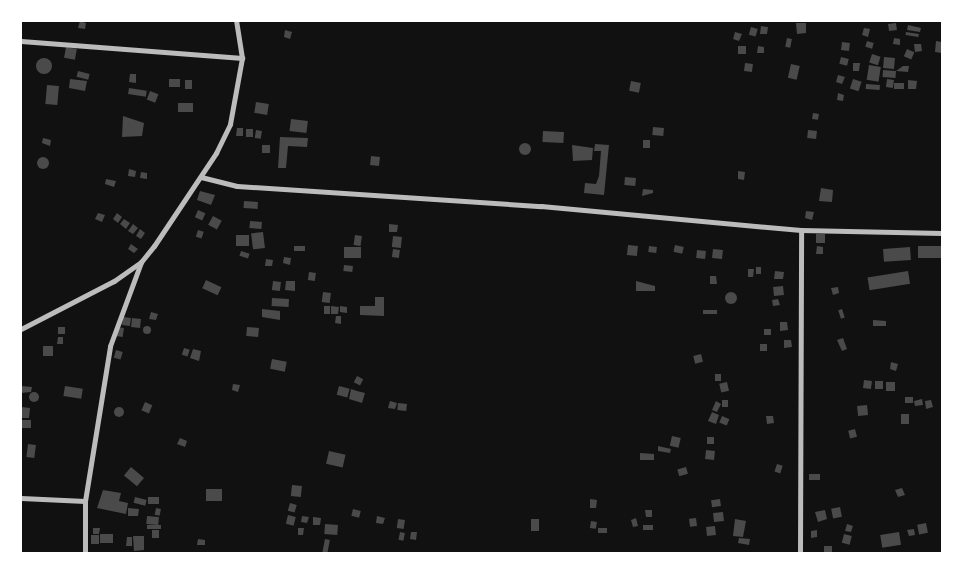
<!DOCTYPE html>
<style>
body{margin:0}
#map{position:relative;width:963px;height:574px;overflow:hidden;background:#111;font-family:Figtree,sans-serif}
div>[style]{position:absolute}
.building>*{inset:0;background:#4a4a4a;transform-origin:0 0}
.round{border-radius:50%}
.minor>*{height:5px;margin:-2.5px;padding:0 2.5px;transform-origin:2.5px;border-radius:2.5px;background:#bcbcbc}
span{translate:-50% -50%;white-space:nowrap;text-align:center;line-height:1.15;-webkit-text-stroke:5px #fff;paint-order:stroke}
.frame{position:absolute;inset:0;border:22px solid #fff;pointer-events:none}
</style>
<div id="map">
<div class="building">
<div style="clip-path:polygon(80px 21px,86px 23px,85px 29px,78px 28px)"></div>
<div style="clip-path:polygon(796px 23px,806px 23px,806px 33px,797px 34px)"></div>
<div style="left:896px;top:23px;width:7px;height:8px;rotate:82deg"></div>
<div style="clip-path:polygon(908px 25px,921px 28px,920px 32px,907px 30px)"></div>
<div style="clip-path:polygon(761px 26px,768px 27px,767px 34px,760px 34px)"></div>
<div style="left:751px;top:27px;width:7px;height:8px;rotate:16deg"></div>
<div style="clip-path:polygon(864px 28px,870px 29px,868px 37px,862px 35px)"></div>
<div style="clip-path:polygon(285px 30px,292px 32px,290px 39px,284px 37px)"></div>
<div style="clip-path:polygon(735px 32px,742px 34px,739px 41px,733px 39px)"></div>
<div style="left:906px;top:32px;width:13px;height:3px;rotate:9deg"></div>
<div style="left:787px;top:38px;width:5px;height:9px;rotate:11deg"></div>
<div style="clip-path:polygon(894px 38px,900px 39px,900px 45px,893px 44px)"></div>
<div style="left:867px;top:41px;width:7px;height:6px;rotate:16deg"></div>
<div style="clip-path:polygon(936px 41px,942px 42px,942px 53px,935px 52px)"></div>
<div style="left:842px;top:42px;width:8px;height:8px;rotate:7deg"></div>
<div style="clip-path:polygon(914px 44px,921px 44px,922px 51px,915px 52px)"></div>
<div style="left:738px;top:46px;width:8px;height:8px"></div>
<div style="clip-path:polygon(758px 46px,764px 47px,764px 53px,757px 53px)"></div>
<div style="left:66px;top:47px;width:11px;height:11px;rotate:10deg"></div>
<div style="left:907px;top:49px;width:8px;height:8px;rotate:23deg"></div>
<div style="left:872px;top:54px;width:9px;height:9px;rotate:18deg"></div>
<div style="left:841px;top:57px;width:8px;height:7px;rotate:14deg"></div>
<div style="left:884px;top:57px;width:11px;height:11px;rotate:5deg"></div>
<div class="round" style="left:36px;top:58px;width:16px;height:16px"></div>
<div style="left:745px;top:63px;width:8px;height:8px;rotate:7deg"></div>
<div style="clip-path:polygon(853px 63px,860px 63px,859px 71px,853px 71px)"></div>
<div style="left:791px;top:64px;width:9px;height:14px;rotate:13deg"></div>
<div style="left:869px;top:65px;width:12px;height:15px;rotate:9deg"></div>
<div style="clip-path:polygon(903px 66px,909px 66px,908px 72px,896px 71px)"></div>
<div style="left:883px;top:70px;width:13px;height:7px;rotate:4deg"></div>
<div style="left:78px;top:71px;width:12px;height:6px;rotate:14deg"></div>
<div style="clip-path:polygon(130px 74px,136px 74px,136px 83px,129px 82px)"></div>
<div style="clip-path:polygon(838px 75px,845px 77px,842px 84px,836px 82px)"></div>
<div style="clip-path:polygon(70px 79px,87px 81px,85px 91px,69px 88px)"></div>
<div style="left:169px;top:79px;width:11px;height:8px"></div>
<div style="left:853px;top:79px;width:9px;height:10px;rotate:18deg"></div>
<div style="left:887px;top:79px;width:7px;height:8px;rotate:8deg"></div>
<div style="left:185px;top:80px;width:7px;height:9px"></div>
<div style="clip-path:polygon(908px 80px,917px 81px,916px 89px,908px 89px)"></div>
<div style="left:631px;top:81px;width:10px;height:10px;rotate:11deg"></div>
<div style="left:894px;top:83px;width:10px;height:6px"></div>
<div style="left:866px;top:84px;width:14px;height:5px;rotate:4deg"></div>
<div style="left:47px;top:85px;width:12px;height:19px;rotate:5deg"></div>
<div style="left:129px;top:88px;width:18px;height:6px;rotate:9deg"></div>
<div style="left:150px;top:91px;width:9px;height:9px;rotate:21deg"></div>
<div style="clip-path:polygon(838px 93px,844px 95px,843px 101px,837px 100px)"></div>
<div style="left:256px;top:102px;width:13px;height:11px;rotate:9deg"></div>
<div style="left:193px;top:103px;width:9px;height:15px;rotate:90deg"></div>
<div style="left:813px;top:113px;width:6px;height:6px;rotate:9deg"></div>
<div style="clip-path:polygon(123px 116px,144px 123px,142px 136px,122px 137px)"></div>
<div style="left:291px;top:119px;width:17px;height:12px;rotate:7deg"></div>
<div style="left:653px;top:127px;width:11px;height:8px;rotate:5deg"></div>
<div style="clip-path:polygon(237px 128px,243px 128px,243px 136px,236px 136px)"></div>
<div style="left:246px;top:129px;width:7px;height:8px"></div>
<div style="left:256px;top:130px;width:6px;height:8px;rotate:9deg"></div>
<div style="left:808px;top:130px;width:9px;height:8px;rotate:6deg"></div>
<div style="left:543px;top:131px;width:21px;height:11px;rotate:3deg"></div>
<div style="clip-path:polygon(280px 137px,308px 138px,307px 147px,288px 146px,286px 168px,278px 168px)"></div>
<div style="clip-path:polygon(43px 138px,51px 140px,50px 146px,42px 143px)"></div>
<div style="left:643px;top:140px;width:7px;height:8px"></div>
<div class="round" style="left:519px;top:143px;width:12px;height:12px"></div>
<div style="clip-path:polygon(595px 144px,609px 145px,604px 195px,584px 193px,585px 183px,596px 184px,599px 176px,601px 151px,594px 151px)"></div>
<div style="left:262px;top:145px;width:8px;height:8px"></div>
<div style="clip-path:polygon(572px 145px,593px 148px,592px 160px,573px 161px)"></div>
<div style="left:371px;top:156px;width:9px;height:9px;rotate:6deg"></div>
<div class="round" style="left:37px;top:157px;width:12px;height:12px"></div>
<div style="clip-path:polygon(129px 169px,136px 171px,135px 177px,128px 176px)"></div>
<div style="clip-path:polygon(738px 171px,745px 172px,744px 180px,738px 179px)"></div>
<div style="clip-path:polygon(141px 172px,147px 173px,147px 179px,140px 178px)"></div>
<div style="left:625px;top:177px;width:11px;height:8px;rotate:5deg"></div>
<div style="clip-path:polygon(106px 179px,116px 181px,114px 187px,105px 184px)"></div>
<div style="clip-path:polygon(821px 188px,833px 190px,832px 202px,819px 201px)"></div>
<div style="clip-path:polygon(643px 189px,653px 190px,653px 193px,642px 196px)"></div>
<div style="clip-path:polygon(200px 191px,215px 195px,211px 205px,197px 200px)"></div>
<div style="left:244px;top:201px;width:14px;height:7px;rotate:4deg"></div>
<div style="left:198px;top:210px;width:8px;height:8px;rotate:23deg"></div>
<div style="clip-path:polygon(806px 211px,814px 212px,812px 220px,805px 218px)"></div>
<div style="clip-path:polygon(98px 213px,105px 215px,102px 222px,95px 219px)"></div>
<div style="clip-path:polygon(117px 213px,122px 217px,118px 223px,113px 219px)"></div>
<div style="left:213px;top:216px;width:10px;height:10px;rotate:29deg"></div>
<div style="clip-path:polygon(124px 219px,130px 223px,126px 229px,120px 224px)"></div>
<div style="left:250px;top:221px;width:12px;height:7px;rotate:5deg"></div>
<div style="clip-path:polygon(133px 224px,138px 228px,133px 234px,128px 231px)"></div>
<div style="clip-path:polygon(389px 224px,398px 225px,397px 232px,389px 232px)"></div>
<div style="clip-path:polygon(140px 229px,145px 233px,141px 239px,136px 236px)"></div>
<div style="left:198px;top:230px;width:6px;height:7px;rotate:18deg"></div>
<div style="left:263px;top:232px;width:16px;height:12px;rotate:83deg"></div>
<div style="left:816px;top:234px;width:9px;height:9px"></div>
<div style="left:236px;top:235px;width:13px;height:11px"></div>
<div style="left:355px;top:235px;width:7px;height:10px;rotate:8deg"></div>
<div style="left:393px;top:236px;width:9px;height:11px;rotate:6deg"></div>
<div style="clip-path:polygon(131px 244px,138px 249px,134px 253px,128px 249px)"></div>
<div style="left:628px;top:245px;width:10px;height:10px;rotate:6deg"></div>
<div style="left:675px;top:245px;width:9px;height:7px;rotate:13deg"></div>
<div style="left:294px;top:246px;width:11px;height:5px"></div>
<div style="left:649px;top:246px;width:8px;height:6px;rotate:7deg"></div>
<div style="clip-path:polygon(817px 246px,823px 247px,823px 254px,816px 254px)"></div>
<div style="left:941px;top:246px;width:12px;height:23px;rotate:90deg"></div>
<div style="left:344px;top:247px;width:17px;height:11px"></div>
<div style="left:910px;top:247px;width:13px;height:27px;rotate:86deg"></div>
<div style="left:393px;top:249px;width:7px;height:8px;rotate:8deg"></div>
<div style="left:713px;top:249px;width:10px;height:9px;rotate:6deg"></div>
<div style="left:697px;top:250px;width:9px;height:8px;rotate:6deg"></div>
<div style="left:241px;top:251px;width:9px;height:5px;rotate:18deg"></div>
<div style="clip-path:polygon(284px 257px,291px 258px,290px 265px,283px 263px)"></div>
<div style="clip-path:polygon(266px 259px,273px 260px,272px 266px,265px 266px)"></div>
<div style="left:344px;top:265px;width:9px;height:6px;rotate:6deg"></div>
<div style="left:756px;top:267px;width:5px;height:7px"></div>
<div style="clip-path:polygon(748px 269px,754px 269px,753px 277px,748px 277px)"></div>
<div style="clip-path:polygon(775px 271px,784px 272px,783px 279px,774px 279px)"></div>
<div style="left:908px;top:271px;width:13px;height:41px;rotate:81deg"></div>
<div style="left:309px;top:272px;width:7px;height:8px;rotate:8deg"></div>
<div style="clip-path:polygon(710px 276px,716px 276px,717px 284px,710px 284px)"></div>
<div style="left:206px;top:280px;width:17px;height:9px;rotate:25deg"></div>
<div style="left:273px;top:281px;width:8px;height:9px;rotate:7deg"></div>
<div style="clip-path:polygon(286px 281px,295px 281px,295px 291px,285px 290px)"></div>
<div style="clip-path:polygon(636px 281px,655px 286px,655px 291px,636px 291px)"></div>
<div style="left:783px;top:286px;width:9px;height:10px;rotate:84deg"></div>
<div style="clip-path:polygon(838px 287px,839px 293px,833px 295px,831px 288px)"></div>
<div class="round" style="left:725px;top:292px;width:12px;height:12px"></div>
<div style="left:323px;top:292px;width:8px;height:10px;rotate:7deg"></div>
<div style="clip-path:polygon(375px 297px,384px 297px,384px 316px,360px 315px,360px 306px,375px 306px)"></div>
<div style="left:272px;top:298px;width:17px;height:8px;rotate:3deg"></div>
<div style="clip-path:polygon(778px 299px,780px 305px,773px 306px,772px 300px)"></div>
<div style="left:324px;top:306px;width:6px;height:8px"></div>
<div style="clip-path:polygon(331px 306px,339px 307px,338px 314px,331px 314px)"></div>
<div style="clip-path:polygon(340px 306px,347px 307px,347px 313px,340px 312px)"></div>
<div style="clip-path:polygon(262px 309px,280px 311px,280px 320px,262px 317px)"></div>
<div style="left:842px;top:309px;width:9px;height:4px;rotate:72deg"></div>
<div style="left:717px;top:310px;width:4px;height:14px;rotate:90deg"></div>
<div style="clip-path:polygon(151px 312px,158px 314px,156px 320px,149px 319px)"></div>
<div style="clip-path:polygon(336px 316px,341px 316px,341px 324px,335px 323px)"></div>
<div style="left:123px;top:317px;width:8px;height:8px;rotate:7deg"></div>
<div style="left:132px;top:318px;width:9px;height:9px;rotate:6deg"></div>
<div style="clip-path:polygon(873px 320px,886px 321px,886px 326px,873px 326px)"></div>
<div style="clip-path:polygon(780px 322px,787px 322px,788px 330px,780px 331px)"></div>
<div class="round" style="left:143px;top:326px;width:8px;height:8px"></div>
<div style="left:58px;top:327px;width:7px;height:7px"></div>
<div style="left:117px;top:327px;width:7px;height:9px;rotate:8deg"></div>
<div style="left:247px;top:327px;width:12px;height:9px;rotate:5deg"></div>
<div style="left:764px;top:329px;width:7px;height:6px"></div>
<div style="clip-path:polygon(58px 337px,63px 337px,63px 344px,57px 344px)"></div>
<div style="clip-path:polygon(843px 338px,847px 349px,842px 351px,837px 340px)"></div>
<div style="clip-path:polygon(784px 340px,791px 340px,792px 347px,784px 348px)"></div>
<div style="left:760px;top:344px;width:7px;height:7px"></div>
<div style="left:43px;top:346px;width:10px;height:10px"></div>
<div style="left:184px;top:348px;width:6px;height:7px;rotate:18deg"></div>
<div style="clip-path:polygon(193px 349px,201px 351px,199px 361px,190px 358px)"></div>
<div style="left:116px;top:350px;width:7px;height:8px;rotate:16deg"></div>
<div style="left:701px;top:354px;width:8px;height:8px;rotate:76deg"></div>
<div style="left:272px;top:359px;width:15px;height:10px;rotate:11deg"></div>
<div style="clip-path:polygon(891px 362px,898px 364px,896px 371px,890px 369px)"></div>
<div style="left:715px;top:374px;width:6px;height:7px"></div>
<div style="left:357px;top:376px;width:7px;height:7px;rotate:27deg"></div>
<div style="left:864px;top:380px;width:8px;height:8px;rotate:7deg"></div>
<div style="left:875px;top:381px;width:8px;height:8px"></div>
<div style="left:727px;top:382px;width:9px;height:8px;rotate:77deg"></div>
<div style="left:895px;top:382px;width:9px;height:9px;rotate:90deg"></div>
<div style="clip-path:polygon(233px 384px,240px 385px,238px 392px,232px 390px)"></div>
<div style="clip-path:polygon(21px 386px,32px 387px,31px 392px,21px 393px)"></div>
<div style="left:65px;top:386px;width:18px;height:10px;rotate:9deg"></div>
<div style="left:339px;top:386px;width:11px;height:9px;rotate:15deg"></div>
<div style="clip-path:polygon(351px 389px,357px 391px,355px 397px,357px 391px,365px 393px,362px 403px,349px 399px)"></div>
<div class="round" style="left:29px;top:392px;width:10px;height:10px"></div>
<div style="left:905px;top:397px;width:8px;height:6px"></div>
<div style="clip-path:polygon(922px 399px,923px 405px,915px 406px,914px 401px)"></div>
<div style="left:722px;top:400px;width:6px;height:7px"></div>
<div style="clip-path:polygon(931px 400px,933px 407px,926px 409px,925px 401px)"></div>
<div style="clip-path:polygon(390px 401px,397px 403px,395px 409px,388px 408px)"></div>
<div style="clip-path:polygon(716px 401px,721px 404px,717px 412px,712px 410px)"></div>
<div style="left:145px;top:402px;width:8px;height:9px;rotate:23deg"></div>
<div style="left:398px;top:403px;width:9px;height:7px;rotate:6deg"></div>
<div style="left:867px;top:405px;width:10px;height:10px;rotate:84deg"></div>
<div style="clip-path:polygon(21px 407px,30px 408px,29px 418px,21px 418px)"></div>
<div class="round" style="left:114px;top:407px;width:10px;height:10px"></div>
<div style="clip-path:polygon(712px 412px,719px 415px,716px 424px,708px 421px)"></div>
<div style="left:901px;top:414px;width:8px;height:10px"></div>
<div style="left:722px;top:416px;width:8px;height:7px;rotate:23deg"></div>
<div style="clip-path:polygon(766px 416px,773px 416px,774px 423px,767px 424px)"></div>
<div style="left:21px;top:420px;width:10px;height:8px"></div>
<div style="left:855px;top:429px;width:8px;height:7px;rotate:76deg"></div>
<div style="left:672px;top:436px;width:9px;height:10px;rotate:13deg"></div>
<div style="left:707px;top:437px;width:7px;height:7px"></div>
<div style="clip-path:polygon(180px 438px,187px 441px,185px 447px,177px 444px)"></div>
<div style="left:28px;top:444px;width:8px;height:13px;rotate:7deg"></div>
<div style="clip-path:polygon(658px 446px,671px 449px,670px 453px,658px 451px)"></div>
<div style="left:706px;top:450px;width:9px;height:9px;rotate:6deg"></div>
<div style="left:329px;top:451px;width:17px;height:13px;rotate:13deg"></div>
<div style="clip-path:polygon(640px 453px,654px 454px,654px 460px,640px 460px)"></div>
<div style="left:777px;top:464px;width:6px;height:8px;rotate:18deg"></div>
<div style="left:131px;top:467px;width:17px;height:11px;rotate:40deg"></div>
<div style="left:686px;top:467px;width:7px;height:9px;rotate:74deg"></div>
<div style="left:809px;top:474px;width:11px;height:6px"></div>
<div style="left:292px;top:485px;width:10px;height:11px;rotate:6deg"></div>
<div style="clip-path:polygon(902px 488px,905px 495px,898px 497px,895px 490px)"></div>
<div style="left:206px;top:489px;width:16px;height:12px"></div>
<div style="clip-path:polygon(103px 490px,121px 493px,119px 501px,128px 503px,126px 514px,97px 508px)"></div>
<div style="left:135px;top:497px;width:12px;height:6px;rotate:14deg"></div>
<div style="left:148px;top:497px;width:11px;height:7px"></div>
<div style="clip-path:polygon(590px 499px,597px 500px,596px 508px,590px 508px)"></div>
<div style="left:720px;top:499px;width:7px;height:9px;rotate:82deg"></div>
<div style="left:290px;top:503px;width:7px;height:8px;rotate:16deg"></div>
<div style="left:840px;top:507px;width:10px;height:9px;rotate:79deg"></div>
<div style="clip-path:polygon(128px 508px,139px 509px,138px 516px,128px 516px)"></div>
<div style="left:156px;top:508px;width:5px;height:7px;rotate:11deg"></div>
<div style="left:353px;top:509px;width:8px;height:7px;rotate:14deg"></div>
<div style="clip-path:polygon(645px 510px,652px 510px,652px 517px,646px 517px)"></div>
<div style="clip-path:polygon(825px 510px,827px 519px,818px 522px,815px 512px)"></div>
<div style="left:723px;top:512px;width:9px;height:10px;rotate:84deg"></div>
<div style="left:288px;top:515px;width:8px;height:9px;rotate:14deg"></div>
<div style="left:147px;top:516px;width:12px;height:8px;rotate:5deg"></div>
<div style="clip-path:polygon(302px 516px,309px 517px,307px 523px,301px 522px)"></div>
<div style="clip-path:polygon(377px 516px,385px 518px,383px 524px,376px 523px)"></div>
<div style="clip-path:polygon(313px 517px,321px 518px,320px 525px,313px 525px)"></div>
<div style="clip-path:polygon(636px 518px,638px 526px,633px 527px,631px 520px)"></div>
<div style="left:696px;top:518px;width:8px;height:7px;rotate:83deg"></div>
<div style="left:398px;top:519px;width:7px;height:9px;rotate:8deg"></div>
<div style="left:531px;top:519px;width:8px;height:12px"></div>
<div style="clip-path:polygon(735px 519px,746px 521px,743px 537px,733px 536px)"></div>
<div style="left:591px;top:521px;width:6px;height:7px;rotate:9deg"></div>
<div style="left:926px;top:523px;width:10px;height:9px;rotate:79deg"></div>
<div style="left:325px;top:524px;width:13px;height:10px;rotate:4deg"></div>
<div style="clip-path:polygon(847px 524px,853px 526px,851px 532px,845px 531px)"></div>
<div style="left:147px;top:525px;width:14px;height:4px"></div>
<div style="left:643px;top:525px;width:10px;height:5px"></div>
<div style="left:715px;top:526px;width:9px;height:9px;rotate:84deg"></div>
<div style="clip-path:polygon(93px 528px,100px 528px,99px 534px,93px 534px)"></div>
<div style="clip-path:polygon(298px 528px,304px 528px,303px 535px,298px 535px)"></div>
<div style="left:598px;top:528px;width:9px;height:5px"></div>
<div style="clip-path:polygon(914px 529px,915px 535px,909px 536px,907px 530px)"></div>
<div style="left:152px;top:530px;width:7px;height:8px"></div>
<div style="clip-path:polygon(817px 530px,817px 537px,811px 538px,811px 531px)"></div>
<div style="left:400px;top:532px;width:5px;height:8px;rotate:11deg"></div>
<div style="clip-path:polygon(411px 532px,417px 532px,416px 540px,410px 539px)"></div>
<div style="left:899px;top:532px;width:13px;height:19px;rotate:81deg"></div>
<div style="left:113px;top:534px;width:9px;height:13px;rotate:90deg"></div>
<div style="left:844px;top:534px;width:8px;height:9px;rotate:14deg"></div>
<div style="left:91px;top:535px;width:8px;height:9px"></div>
<div style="clip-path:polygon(133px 536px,144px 536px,144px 550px,134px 551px)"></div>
<div style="clip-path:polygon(127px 537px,132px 537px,132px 546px,126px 546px)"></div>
<div style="clip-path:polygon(739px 538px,750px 539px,749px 545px,738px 543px)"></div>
<div style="clip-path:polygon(198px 539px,205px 540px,205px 545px,197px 545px)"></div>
<div style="left:325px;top:539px;width:5px;height:14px;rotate:11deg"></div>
<div style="left:824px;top:546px;width:8px;height:7px"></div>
</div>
<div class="minor">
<div style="left:21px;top:41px;width:222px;rotate:4.4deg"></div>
<div style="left:201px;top:177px;width:37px;rotate:14deg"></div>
<div style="left:237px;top:186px;width:305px;rotate:3.8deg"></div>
<div style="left:541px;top:206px;width:261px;rotate:5.3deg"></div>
<div style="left:801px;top:230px;width:141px;rotate:1.2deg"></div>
<div style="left:21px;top:329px;width:105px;rotate:-27.3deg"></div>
<div style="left:114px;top:281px;width:33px;rotate:-35deg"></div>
<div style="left:141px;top:262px;width:21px;rotate:-51deg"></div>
<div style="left:154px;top:246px;width:112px;rotate:-56.3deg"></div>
<div style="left:216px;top:153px;width:32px;rotate:-64deg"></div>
<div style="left:230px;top:124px;width:67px;rotate:-79.7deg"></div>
<div style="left:242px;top:58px;width:37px;rotate:-99deg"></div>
<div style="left:21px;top:498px;width:64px;rotate:2.7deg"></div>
<div style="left:85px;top:553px;width:52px;rotate:-90deg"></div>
<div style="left:85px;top:501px;width:157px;rotate:-80.8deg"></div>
<div style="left:110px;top:346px;width:90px;rotate:-69.7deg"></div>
<div style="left:800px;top:553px;width:323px;rotate:-89.8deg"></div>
</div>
<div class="frame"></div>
</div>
